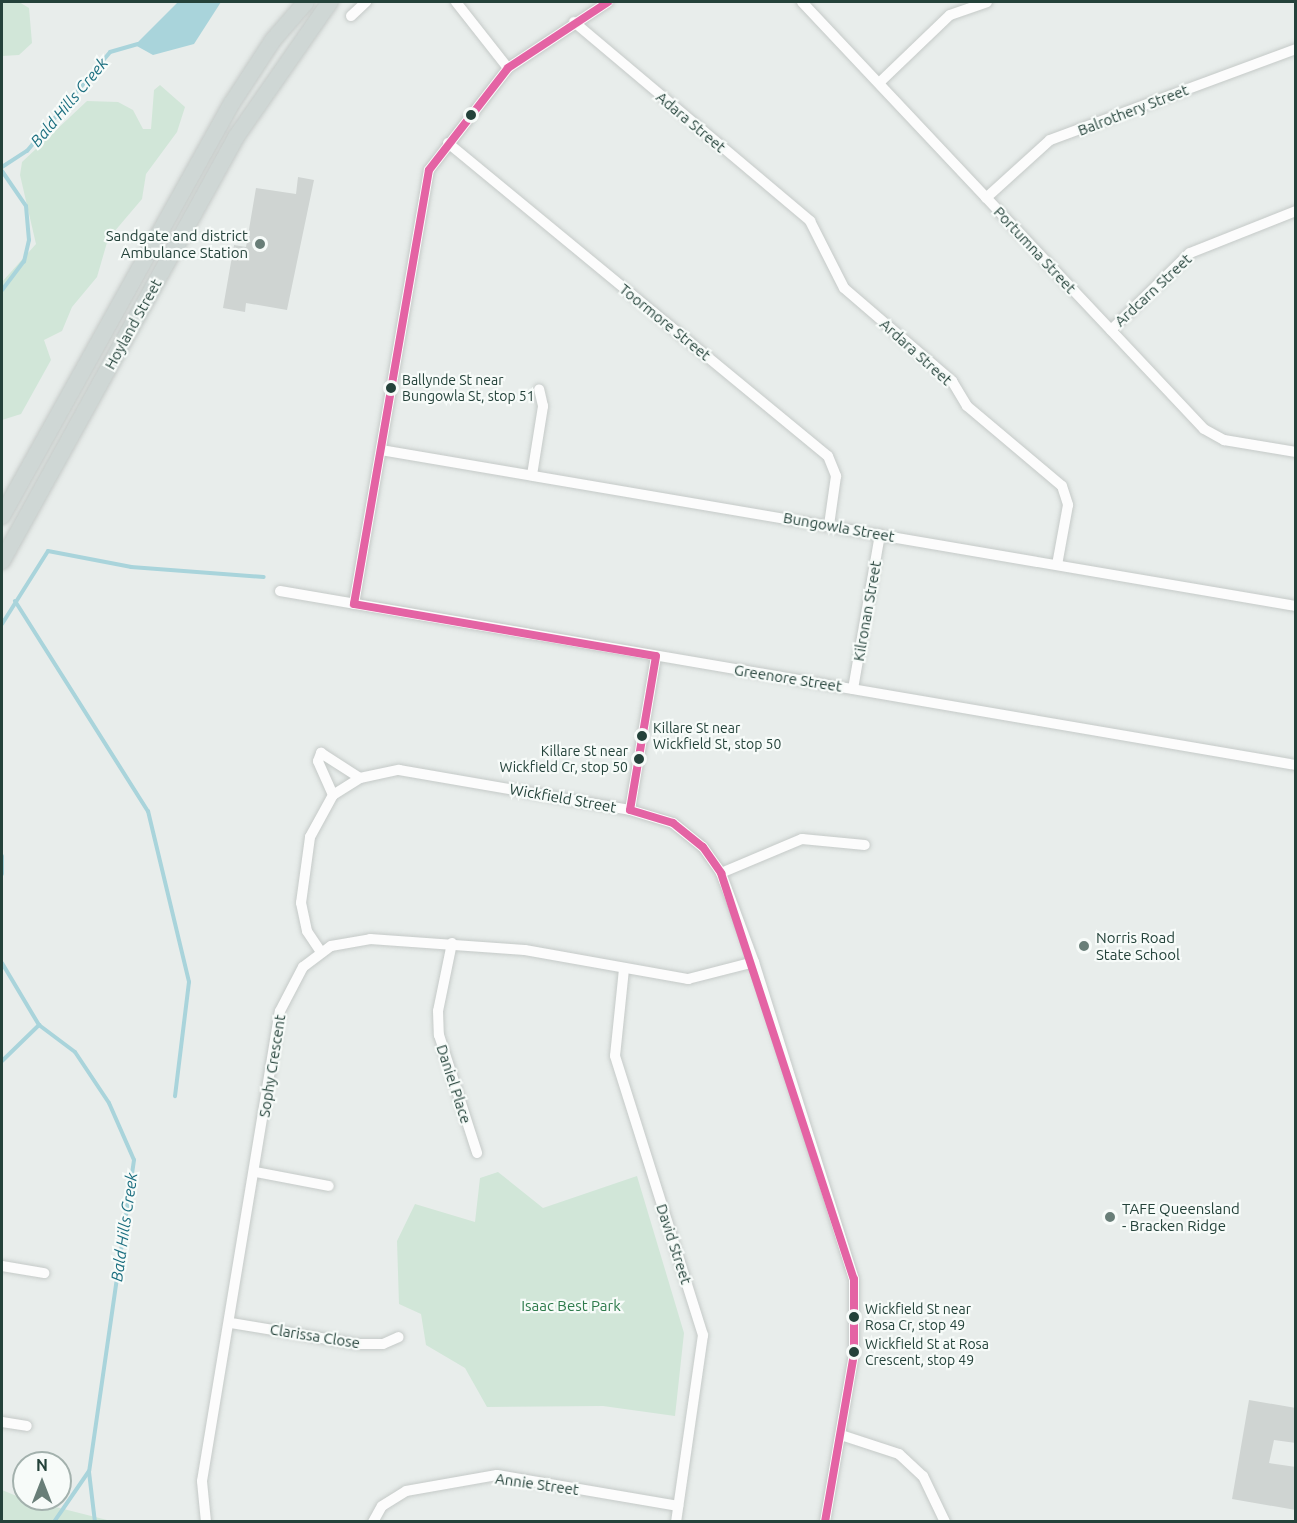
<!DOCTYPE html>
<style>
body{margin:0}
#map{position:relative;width:1297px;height:1523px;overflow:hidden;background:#e8edeb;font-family:Ubuntu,sans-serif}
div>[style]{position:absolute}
.green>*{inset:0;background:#d1e6d8}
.water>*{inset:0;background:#a9d4db}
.stream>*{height:4px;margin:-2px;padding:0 2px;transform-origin:2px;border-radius:2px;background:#a9d4db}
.building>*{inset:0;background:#cfd4d2}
.roads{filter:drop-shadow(0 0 2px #c5cac8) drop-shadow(0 0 2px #c5cac8)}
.street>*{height:10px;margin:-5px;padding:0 5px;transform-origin:5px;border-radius:5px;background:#fcfcfc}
.primary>*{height:16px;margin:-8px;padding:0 8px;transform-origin:8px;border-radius:8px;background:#cfd7d5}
.bus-1>*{height:8px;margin:-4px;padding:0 4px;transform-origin:4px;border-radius:4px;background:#e463a4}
.dots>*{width:16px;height:16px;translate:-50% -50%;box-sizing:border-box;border:3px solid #f7fbf9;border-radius:50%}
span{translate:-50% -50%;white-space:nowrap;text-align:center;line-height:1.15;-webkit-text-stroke:4.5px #f7fbf9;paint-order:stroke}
.bus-label{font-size:14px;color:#24423a}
.left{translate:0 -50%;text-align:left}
.right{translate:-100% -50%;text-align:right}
.street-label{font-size:15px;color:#24423a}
.poi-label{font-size:15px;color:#24423a}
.park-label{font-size:15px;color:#2d7a4b}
.water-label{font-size:16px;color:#1c6f80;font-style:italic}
.frame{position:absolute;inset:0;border:3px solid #24423a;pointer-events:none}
.north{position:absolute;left:12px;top:1451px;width:60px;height:60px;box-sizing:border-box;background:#f7fbf9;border:2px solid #a3b1ad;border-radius:50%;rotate:0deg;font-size:16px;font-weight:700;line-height:24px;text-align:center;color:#24423a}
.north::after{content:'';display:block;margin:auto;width:21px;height:27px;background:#697e78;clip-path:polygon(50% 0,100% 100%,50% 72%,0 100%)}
</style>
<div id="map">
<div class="green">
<div style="clip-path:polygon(2px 2px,19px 2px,29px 8px,32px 43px,19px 55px,2px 56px)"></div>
<div style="clip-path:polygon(160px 85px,185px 107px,177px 132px,146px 174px,142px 199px,108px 239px,97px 277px,72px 307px,62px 331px,44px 340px,51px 360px,21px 414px,2px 420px,2px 282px,36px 244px,20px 175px,22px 162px,87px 101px,118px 102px,133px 110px,143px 129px,151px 129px,154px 90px)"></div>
<div style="clip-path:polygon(498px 1172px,543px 1208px,637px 1176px,684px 1333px,675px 1416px,603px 1406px,487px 1407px,465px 1368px,426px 1345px,421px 1314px,399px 1304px,397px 1241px,415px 1204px,475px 1222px,480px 1178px)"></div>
<div style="clip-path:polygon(2px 1490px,24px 1499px,111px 1521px,2px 1521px)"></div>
</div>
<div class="water">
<div style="clip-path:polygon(178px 2px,221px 2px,194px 44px,153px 55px,135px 45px)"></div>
</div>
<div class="stream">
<div style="left:2px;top:167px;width:30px;rotate:-33deg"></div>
<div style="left:27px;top:151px;width:129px;rotate:-50deg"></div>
<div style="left:110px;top:52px;width:29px;rotate:-16deg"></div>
<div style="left:2px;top:171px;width:42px;rotate:55.6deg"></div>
<div style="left:26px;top:206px;width:34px;rotate:85deg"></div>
<div style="left:29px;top:240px;width:22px;rotate:103deg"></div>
<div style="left:24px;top:261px;width:36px;rotate:127deg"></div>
<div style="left:15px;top:601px;width:249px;rotate:57.7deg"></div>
<div style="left:148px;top:811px;width:176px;rotate:76.5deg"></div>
<div style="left:189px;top:982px;width:115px;rotate:97deg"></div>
<div style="left:2px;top:624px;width:86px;rotate:-57.8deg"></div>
<div style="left:48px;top:551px;width:85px;rotate:10.9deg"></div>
<div style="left:131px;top:567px;width:133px;rotate:4.3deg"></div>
<div style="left:2px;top:856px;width:18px;rotate:90deg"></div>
<div style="left:2px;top:963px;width:72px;rotate:59.2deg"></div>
<div style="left:39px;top:1025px;width:45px;rotate:36.9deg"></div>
<div style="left:75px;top:1052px;width:61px;rotate:56.3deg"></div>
<div style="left:109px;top:1103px;width:62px;rotate:66.3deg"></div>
<div style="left:134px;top:1160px;width:314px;rotate:98.2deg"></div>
<div style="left:89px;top:1471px;width:62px;rotate:124.5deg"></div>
<div style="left:2px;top:1061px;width:52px;rotate:-44.2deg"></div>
<div style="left:89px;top:1472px;width:50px;rotate:83.2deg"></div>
</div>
<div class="building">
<div style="clip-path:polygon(298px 177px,314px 180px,287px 310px,246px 303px,245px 312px,223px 308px,234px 245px,246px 247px,256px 188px,296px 194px)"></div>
<div style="clip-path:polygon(1249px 1400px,1296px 1408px,1296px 1443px,1274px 1440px,1269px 1463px,1296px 1467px,1296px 1510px,1232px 1499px)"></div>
</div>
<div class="roads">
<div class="street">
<div style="left:456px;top:2px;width:84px;rotate:51.8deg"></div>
<div style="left:802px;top:2px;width:586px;rotate:46.73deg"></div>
<div style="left:1204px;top:429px;width:23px;rotate:29deg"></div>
<div style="left:1224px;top:440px;width:73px;rotate:9.5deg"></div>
<div style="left:351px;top:16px;width:21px;rotate:-43deg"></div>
<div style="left:574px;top:22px;width:309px;rotate:40.1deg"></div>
<div style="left:810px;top:221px;width:75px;rotate:63.1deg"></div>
<div style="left:844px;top:288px;width:143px;rotate:40.7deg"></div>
<div style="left:952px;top:381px;width:29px;rotate:59deg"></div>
<div style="left:967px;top:406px;width:124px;rotate:40.1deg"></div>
<div style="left:1062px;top:486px;width:20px;rotate:72deg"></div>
<div style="left:1068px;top:505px;width:61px;rotate:100.4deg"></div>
<div style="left:879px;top:83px;width:98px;rotate:-43.8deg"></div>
<div style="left:950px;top:15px;width:39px;rotate:-19deg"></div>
<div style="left:448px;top:143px;width:492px;rotate:39.5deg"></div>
<div style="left:828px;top:456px;width:22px;rotate:68deg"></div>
<div style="left:836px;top:476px;width:49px;rotate:98.1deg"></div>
<div style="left:986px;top:198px;width:86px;rotate:-42.2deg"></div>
<div style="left:1050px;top:140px;width:262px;rotate:-20.3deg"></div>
<div style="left:1111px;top:330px;width:110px;rotate:-44.3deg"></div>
<div style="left:1190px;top:253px;width:114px;rotate:-21.6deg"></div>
<div style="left:381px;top:450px;width:928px;rotate:9.68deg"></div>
<div style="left:532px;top:475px;width:70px;rotate:-80.9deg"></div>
<div style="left:543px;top:406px;width:17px;rotate:-103deg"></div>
<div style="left:280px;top:591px;width:1031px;rotate:9.72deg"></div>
<div style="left:354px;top:604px;width:440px;rotate:-80.2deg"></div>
<div style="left:429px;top:170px;width:129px;rotate:-52.2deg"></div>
<div style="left:508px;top:68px;width:120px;rotate:-33.4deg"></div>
<div style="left:853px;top:689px;width:157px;rotate:-80.1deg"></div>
<div style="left:333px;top:795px;width:37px;rotate:-114deg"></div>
<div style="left:318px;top:761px;width:9px;rotate:-69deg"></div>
<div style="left:321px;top:753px;width:46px;rotate:32.7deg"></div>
<div style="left:630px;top:810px;width:156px;rotate:-80.4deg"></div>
<div style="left:721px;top:873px;width:88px;rotate:-22.8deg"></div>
<div style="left:802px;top:839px;width:63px;rotate:5.4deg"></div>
<div style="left:452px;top:943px;width:69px;rotate:101.6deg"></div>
<div style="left:438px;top:1011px;width:24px;rotate:88deg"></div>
<div style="left:439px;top:1035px;width:124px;rotate:72.1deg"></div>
<div style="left:321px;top:952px;width:25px;rotate:-124deg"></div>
<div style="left:307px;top:931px;width:29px;rotate:-102deg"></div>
<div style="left:301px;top:903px;width:67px;rotate:-82.2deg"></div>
<div style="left:310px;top:837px;width:48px;rotate:-61.3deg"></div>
<div style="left:333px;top:795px;width:32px;rotate:-32deg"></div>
<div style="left:360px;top:778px;width:40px;rotate:-12deg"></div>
<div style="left:399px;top:770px;width:234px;rotate:9.8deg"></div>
<div style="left:630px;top:810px;width:45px;rotate:16.8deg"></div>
<div style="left:673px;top:823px;width:38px;rotate:39deg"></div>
<div style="left:703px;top:847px;width:32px;rotate:55deg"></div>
<div style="left:721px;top:873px;width:95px;rotate:69.7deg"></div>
<div style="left:754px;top:962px;width:332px;rotate:72.5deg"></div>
<div style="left:854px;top:1279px;width:75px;rotate:90deg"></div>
<div style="left:854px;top:1354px;width:170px;rotate:99.8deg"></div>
<div style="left:624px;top:969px;width:87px;rotate:95.9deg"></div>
<div style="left:615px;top:1056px;width:293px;rotate:72.5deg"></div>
<div style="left:703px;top:1335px;width:189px;rotate:98.2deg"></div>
<div style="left:256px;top:1172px;width:74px;rotate:10.9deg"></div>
<div style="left:2px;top:1266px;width:43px;rotate:9.5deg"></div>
<div style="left:231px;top:1323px;width:129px;rotate:9.4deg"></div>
<div style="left:358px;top:1344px;width:25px"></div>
<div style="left:383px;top:1344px;width:17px;rotate:-24deg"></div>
<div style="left:2px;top:1422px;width:25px;rotate:9deg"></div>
<div style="left:841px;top:1435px;width:61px;rotate:18.1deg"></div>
<div style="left:899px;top:1454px;width:33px;rotate:43deg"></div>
<div style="left:923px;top:1476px;width:51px;rotate:64.4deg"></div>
<div style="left:206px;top:1522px;width:41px;rotate:-95.6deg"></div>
<div style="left:202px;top:1481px;width:476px;rotate:-80.6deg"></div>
<div style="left:280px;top:1011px;width:50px;rotate:-62.4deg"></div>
<div style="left:303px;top:967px;width:35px;rotate:-37deg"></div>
<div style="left:331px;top:946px;width:40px;rotate:-10deg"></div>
<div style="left:370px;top:939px;width:155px;rotate:4.1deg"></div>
<div style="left:525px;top:950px;width:166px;rotate:10.1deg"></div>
<div style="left:688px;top:979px;width:68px;rotate:-14.4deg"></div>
<div style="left:373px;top:1522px;width:18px;rotate:-61deg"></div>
<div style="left:382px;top:1506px;width:28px;rotate:-32deg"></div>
<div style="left:406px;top:1491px;width:92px;rotate:-10deg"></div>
<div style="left:497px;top:1475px;width:184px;rotate:9.7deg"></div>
</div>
<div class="primary">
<div style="left:2px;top:516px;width:473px;rotate:-60.9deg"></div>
<div style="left:232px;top:103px;width:75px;rotate:-56.9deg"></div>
<div style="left:273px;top:40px;width:50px;rotate:-49deg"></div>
<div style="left:2px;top:561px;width:484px;rotate:-61.1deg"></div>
<div style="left:236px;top:137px;width:165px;rotate:-55.2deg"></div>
</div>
</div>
<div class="bus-1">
<div style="left:354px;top:604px;width:440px;rotate:-80.2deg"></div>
<div style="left:429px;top:170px;width:129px;rotate:-52.2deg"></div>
<div style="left:508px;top:68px;width:120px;rotate:-33.4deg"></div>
<div style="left:354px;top:604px;width:306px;rotate:9.8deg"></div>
<div style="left:630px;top:810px;width:45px;rotate:16.8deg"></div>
<div style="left:673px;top:823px;width:38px;rotate:39deg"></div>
<div style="left:703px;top:847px;width:32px;rotate:55deg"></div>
<div style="left:721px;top:873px;width:427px;rotate:71.9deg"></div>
<div style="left:854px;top:1279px;width:75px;rotate:90deg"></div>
<div style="left:854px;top:1354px;width:170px;rotate:99.8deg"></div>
<div style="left:630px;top:810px;width:156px;rotate:-80.4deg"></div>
</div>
<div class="dots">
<div style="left:471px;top:115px;background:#24423a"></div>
<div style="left:260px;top:244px;background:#697e78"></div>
<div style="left:391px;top:388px;background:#24423a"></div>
<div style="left:642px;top:736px;background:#24423a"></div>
<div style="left:639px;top:759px;background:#24423a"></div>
<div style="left:1084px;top:946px;background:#697e78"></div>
<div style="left:1110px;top:1217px;background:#697e78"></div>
<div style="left:854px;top:1317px;background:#24423a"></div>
<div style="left:854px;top:1352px;background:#24423a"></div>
</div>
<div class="bus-label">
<span class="left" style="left:402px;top:388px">Ballynde St near<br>Bungowla St, stop 51</span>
<span class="left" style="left:653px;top:736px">Killare St near<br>Wickfield St, stop 50</span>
<span class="right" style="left:628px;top:759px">Killare St near<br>Wickfield Cr, stop 50</span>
<span class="left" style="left:865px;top:1317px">Wickfield St near<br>Rosa Cr, stop 49</span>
<span class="left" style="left:865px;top:1352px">Wickfield St at Rosa<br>Crescent, stop 49</span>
</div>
<div class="street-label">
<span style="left:1133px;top:110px;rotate:-21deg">Balrothery Street</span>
<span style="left:691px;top:122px;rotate:40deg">Adara Street</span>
<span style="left:1035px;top:250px;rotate:47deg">Portumna Street</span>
<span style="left:1153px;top:290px;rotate:-43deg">Ardcarn Street</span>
<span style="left:665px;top:322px;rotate:39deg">Toormore Street</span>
<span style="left:133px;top:324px;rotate:-61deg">Hoyland Street</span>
<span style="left:916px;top:352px;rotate:42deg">Ardara Street</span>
<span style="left:839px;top:527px;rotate:10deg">Bungowla Street</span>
<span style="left:867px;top:611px;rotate:-80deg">Kilronan Street</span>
<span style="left:788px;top:678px;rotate:9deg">Greenore Street</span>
<span style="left:563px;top:798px;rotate:10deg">Wickfield Street</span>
<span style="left:272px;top:1066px;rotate:-81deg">Sophy Crescent</span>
<span style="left:454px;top:1084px;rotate:72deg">Daniel Place</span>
<span style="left:674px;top:1244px;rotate:72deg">David Street</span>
<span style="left:315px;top:1336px;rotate:9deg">Clarissa Close</span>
<span style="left:537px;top:1484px;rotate:8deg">Annie Street</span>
</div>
<div class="poi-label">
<span class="right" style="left:248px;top:244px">Sandgate and district<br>Ambulance Station</span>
<span class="left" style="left:1096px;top:946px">Norris Road<br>State School</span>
<span class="left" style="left:1122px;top:1217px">TAFE Queensland<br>- Bracken Ridge</span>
</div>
<div class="park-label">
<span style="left:571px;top:1306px">Isaac Best Park</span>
</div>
<div class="water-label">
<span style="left:69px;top:102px;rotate:-50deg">Bald Hills Creek</span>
<span style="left:124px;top:1227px;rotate:-82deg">Bald Hills Creek</span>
</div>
<div class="frame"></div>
<div class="north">N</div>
</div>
